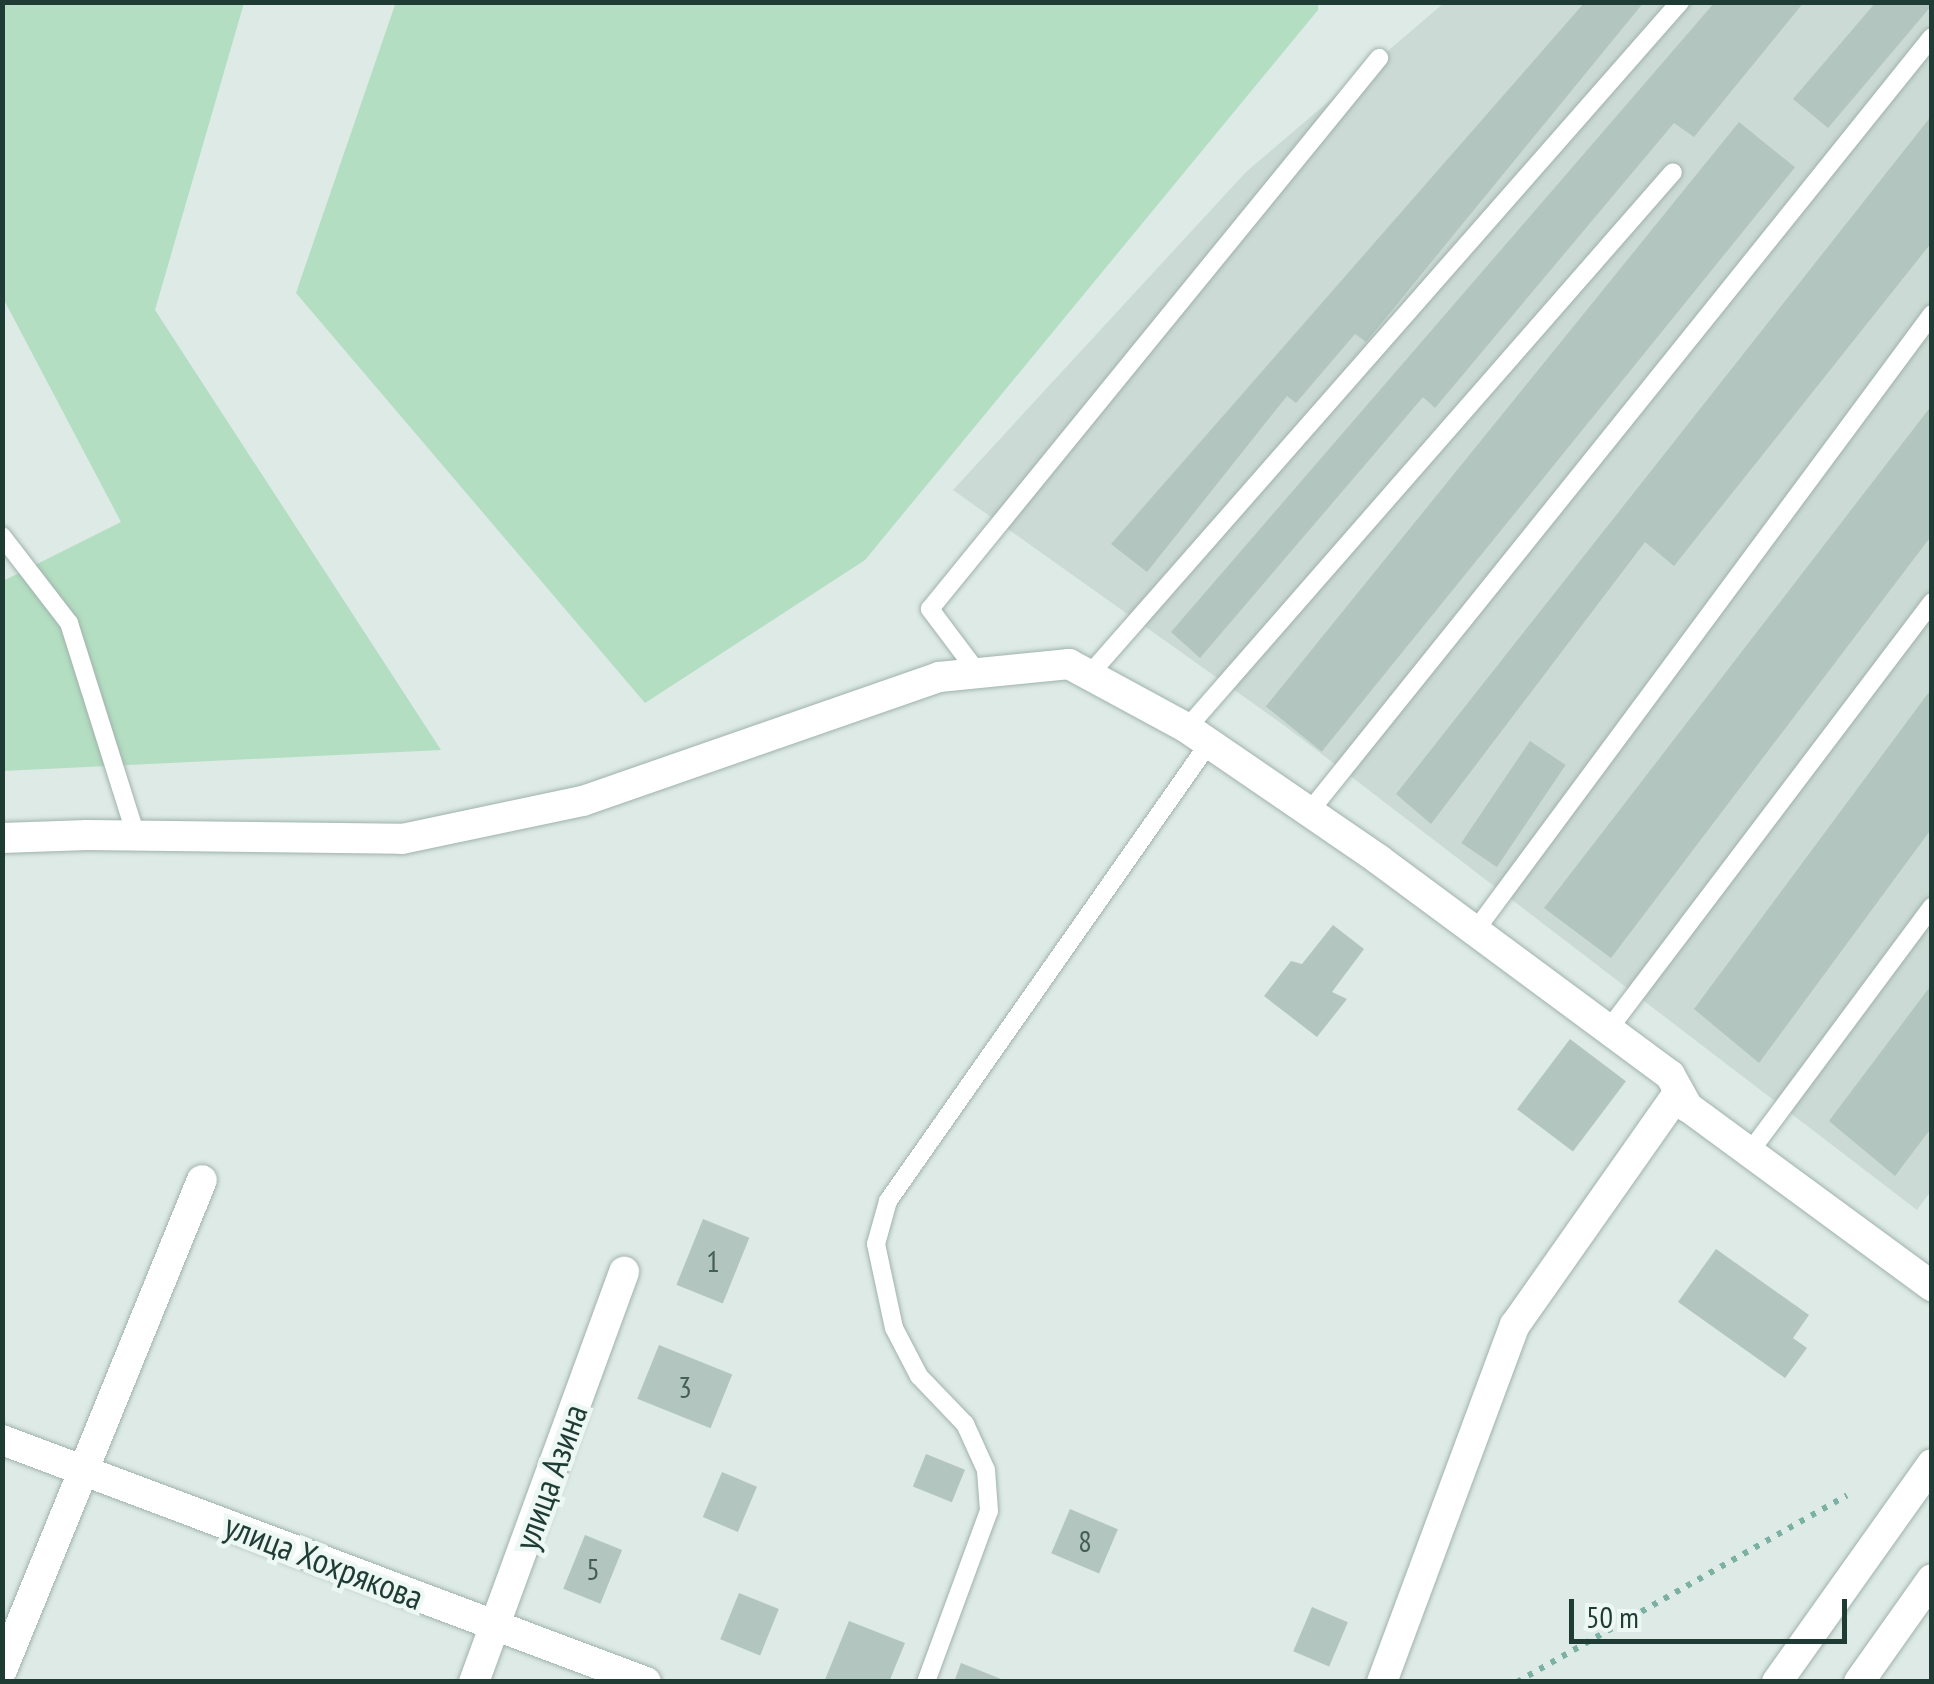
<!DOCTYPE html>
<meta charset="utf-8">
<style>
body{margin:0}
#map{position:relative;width:1934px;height:1684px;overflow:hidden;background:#ddeae5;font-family:"PT Sans Narrow",sans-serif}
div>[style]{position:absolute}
.built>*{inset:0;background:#cbdad4}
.green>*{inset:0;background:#b3dec1}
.building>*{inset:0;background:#b2c5be;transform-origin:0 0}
.path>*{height:6px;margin-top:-3px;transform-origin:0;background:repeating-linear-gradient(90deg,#7bb1a2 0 5px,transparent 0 13px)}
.roads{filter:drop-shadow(0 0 2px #a0b2ac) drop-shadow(0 0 2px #a0b2ac)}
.lane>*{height:18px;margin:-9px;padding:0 9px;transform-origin:9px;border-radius:9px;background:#fff}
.street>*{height:30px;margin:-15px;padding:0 15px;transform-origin:15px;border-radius:15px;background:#fff}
.secondary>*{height:30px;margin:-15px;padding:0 15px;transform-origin:15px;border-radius:15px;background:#fff}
span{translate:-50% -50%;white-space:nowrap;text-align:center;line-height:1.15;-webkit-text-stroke:9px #edf7f3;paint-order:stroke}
.number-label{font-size:30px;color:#435e56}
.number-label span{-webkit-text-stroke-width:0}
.street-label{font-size:35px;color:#1e3b34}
.frame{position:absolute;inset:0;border:5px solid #1e3b34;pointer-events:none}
.scale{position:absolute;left:1569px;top:1599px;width:278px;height:45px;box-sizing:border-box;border:5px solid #1e3b34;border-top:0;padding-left:12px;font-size:30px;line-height:35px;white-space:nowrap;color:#1e3b34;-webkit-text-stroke:8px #edf7f3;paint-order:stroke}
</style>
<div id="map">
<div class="built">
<div style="clip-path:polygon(1444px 3px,1931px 3px,1931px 1191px,1917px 1210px,1285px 726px,953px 490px,1246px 172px)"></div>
</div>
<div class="green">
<div style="clip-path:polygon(396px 2px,1318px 2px,1318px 10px,865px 560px,645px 703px,296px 293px)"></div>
<div style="clip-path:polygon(2px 3px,244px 3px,155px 310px,441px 750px,3px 771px,3px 581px,121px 522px,3px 298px)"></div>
</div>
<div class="building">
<div style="clip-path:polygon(1585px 2px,1644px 2px,1366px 342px,1355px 334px,1296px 403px,1287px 396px,1147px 572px,1111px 544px)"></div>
<div style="clip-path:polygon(1715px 2px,1804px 2px,1694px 137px,1674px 123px,1435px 408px,1423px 397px,1200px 658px,1171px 632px)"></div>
<div style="clip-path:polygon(1876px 2px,1932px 5px,1828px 128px,1793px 99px)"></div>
<div style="clip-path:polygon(1932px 115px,1932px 242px,1674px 566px,1645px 542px,1431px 824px,1396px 794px)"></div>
<div style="left:1739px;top:122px;width:72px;height:752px;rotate:39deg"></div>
<div style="clip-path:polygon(1932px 405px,1932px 535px,1611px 958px,1544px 908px)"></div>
<div style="clip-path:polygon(1932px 688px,1932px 828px,1759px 1063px,1694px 1009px)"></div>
<div style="left:1530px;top:741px;width:43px;height:123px;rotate:34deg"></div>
<div style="clip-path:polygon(1333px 925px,1364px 949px,1332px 992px,1347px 999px,1317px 1037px,1264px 996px,1291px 961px,1302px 964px)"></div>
<div style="clip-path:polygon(1932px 984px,1932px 1127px,1895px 1176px,1829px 1121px)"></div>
<div style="left:1570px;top:1039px;width:70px;height:88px;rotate:37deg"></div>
<div style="left:703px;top:1219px;width:50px;height:71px;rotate:22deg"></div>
<div style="clip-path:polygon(1716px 1249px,1809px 1315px,1793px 1338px,1807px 1348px,1785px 1378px,1678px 1302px)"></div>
<div style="left:659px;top:1345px;width:79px;height:58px;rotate:22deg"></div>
<div style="left:926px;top:1454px;width:42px;height:35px;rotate:22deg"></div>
<div style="left:722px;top:1472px;width:38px;height:49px;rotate:23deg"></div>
<div style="left:1070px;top:1509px;width:52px;height:48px;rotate:23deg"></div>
<div style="left:585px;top:1535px;width:40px;height:58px;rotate:22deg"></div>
<div style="left:739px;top:1593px;width:43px;height:50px;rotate:22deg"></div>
<div style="left:1312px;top:1607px;width:39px;height:48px;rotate:23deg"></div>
<div style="clip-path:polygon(849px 1621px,905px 1643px,889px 1682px,824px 1682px)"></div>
<div style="clip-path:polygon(961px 1663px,1006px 1681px,1006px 1682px,954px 1682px)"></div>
</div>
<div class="path">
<div style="left:1517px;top:1682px;width:379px;rotate:-29.5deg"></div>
</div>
<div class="roads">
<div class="lane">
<div style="left:2px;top:536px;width:110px;rotate:52.4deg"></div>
<div style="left:69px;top:623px;width:223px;rotate:72.5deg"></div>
<div style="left:978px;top:673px;width:80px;rotate:-126.9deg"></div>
<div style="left:930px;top:609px;width:711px;rotate:-50.82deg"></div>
<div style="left:1089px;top:675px;width:896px;rotate:-48.71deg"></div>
<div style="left:1187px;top:728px;width:738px;rotate:-48.84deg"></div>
<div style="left:1309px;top:812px;width:994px;rotate:-51.21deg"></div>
<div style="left:1475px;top:931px;width:768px;rotate:-53.47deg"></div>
<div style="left:1608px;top:1030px;width:537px;rotate:-52.87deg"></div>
<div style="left:1749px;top:1153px;width:307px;rotate:-53.4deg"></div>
<div style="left:926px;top:1682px;width:182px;rotate:-69.8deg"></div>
<div style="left:989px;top:1511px;width:41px;rotate:-94.2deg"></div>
<div style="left:986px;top:1470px;width:51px;rotate:-114.5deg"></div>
<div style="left:965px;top:1424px;width:66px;rotate:-133.8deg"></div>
<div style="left:919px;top:1376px;width:54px;rotate:-117.5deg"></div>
<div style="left:894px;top:1328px;width:86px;rotate:-102.1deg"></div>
<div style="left:876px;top:1244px;width:45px;rotate:-74.4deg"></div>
<div style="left:888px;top:1201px;width:559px;rotate:-54.97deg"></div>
</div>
<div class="street">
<div style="left:2px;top:838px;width:85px;rotate:-2deg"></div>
<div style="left:87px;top:835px;width:315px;rotate:0.7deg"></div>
<div style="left:402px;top:839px;width:185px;rotate:-11.9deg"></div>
<div style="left:583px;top:801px;width:377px;rotate:-19.2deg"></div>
<div style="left:939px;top:677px;width:131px;rotate:-5.7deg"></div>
<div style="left:1069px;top:664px;width:134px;rotate:28.5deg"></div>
<div style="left:1187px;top:728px;width:232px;rotate:34.4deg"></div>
<div style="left:1378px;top:859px;width:363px;rotate:36.5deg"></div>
<div style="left:1670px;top:1075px;width:37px;rotate:61deg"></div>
<div style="left:1688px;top:1107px;width:303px;rotate:36.3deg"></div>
<div style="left:2px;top:1440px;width:688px;rotate:20.6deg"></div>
<div style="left:2px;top:1670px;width:529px;rotate:-67.8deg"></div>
<div style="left:474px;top:1682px;width:437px;rotate:-69.9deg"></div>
<div style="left:1382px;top:1682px;width:381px;rotate:-69.6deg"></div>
<div style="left:1515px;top:1325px;width:285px;rotate:-54.9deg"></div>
</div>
<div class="secondary">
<div style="left:1777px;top:1682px;width:267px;rotate:-54.6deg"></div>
<div style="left:1859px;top:1682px;width:126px;rotate:-54.7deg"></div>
</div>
</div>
<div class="number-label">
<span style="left:713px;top:1261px">1</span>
<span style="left:685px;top:1387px">3</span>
<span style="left:1085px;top:1541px">8</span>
<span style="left:593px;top:1569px">5</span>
</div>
<div class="street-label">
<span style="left:550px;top:1477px;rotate:-70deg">улица Азина</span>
<span style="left:324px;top:1561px;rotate:21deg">улица Хохрякова</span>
</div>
<div class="frame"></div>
<div class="scale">50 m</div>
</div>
